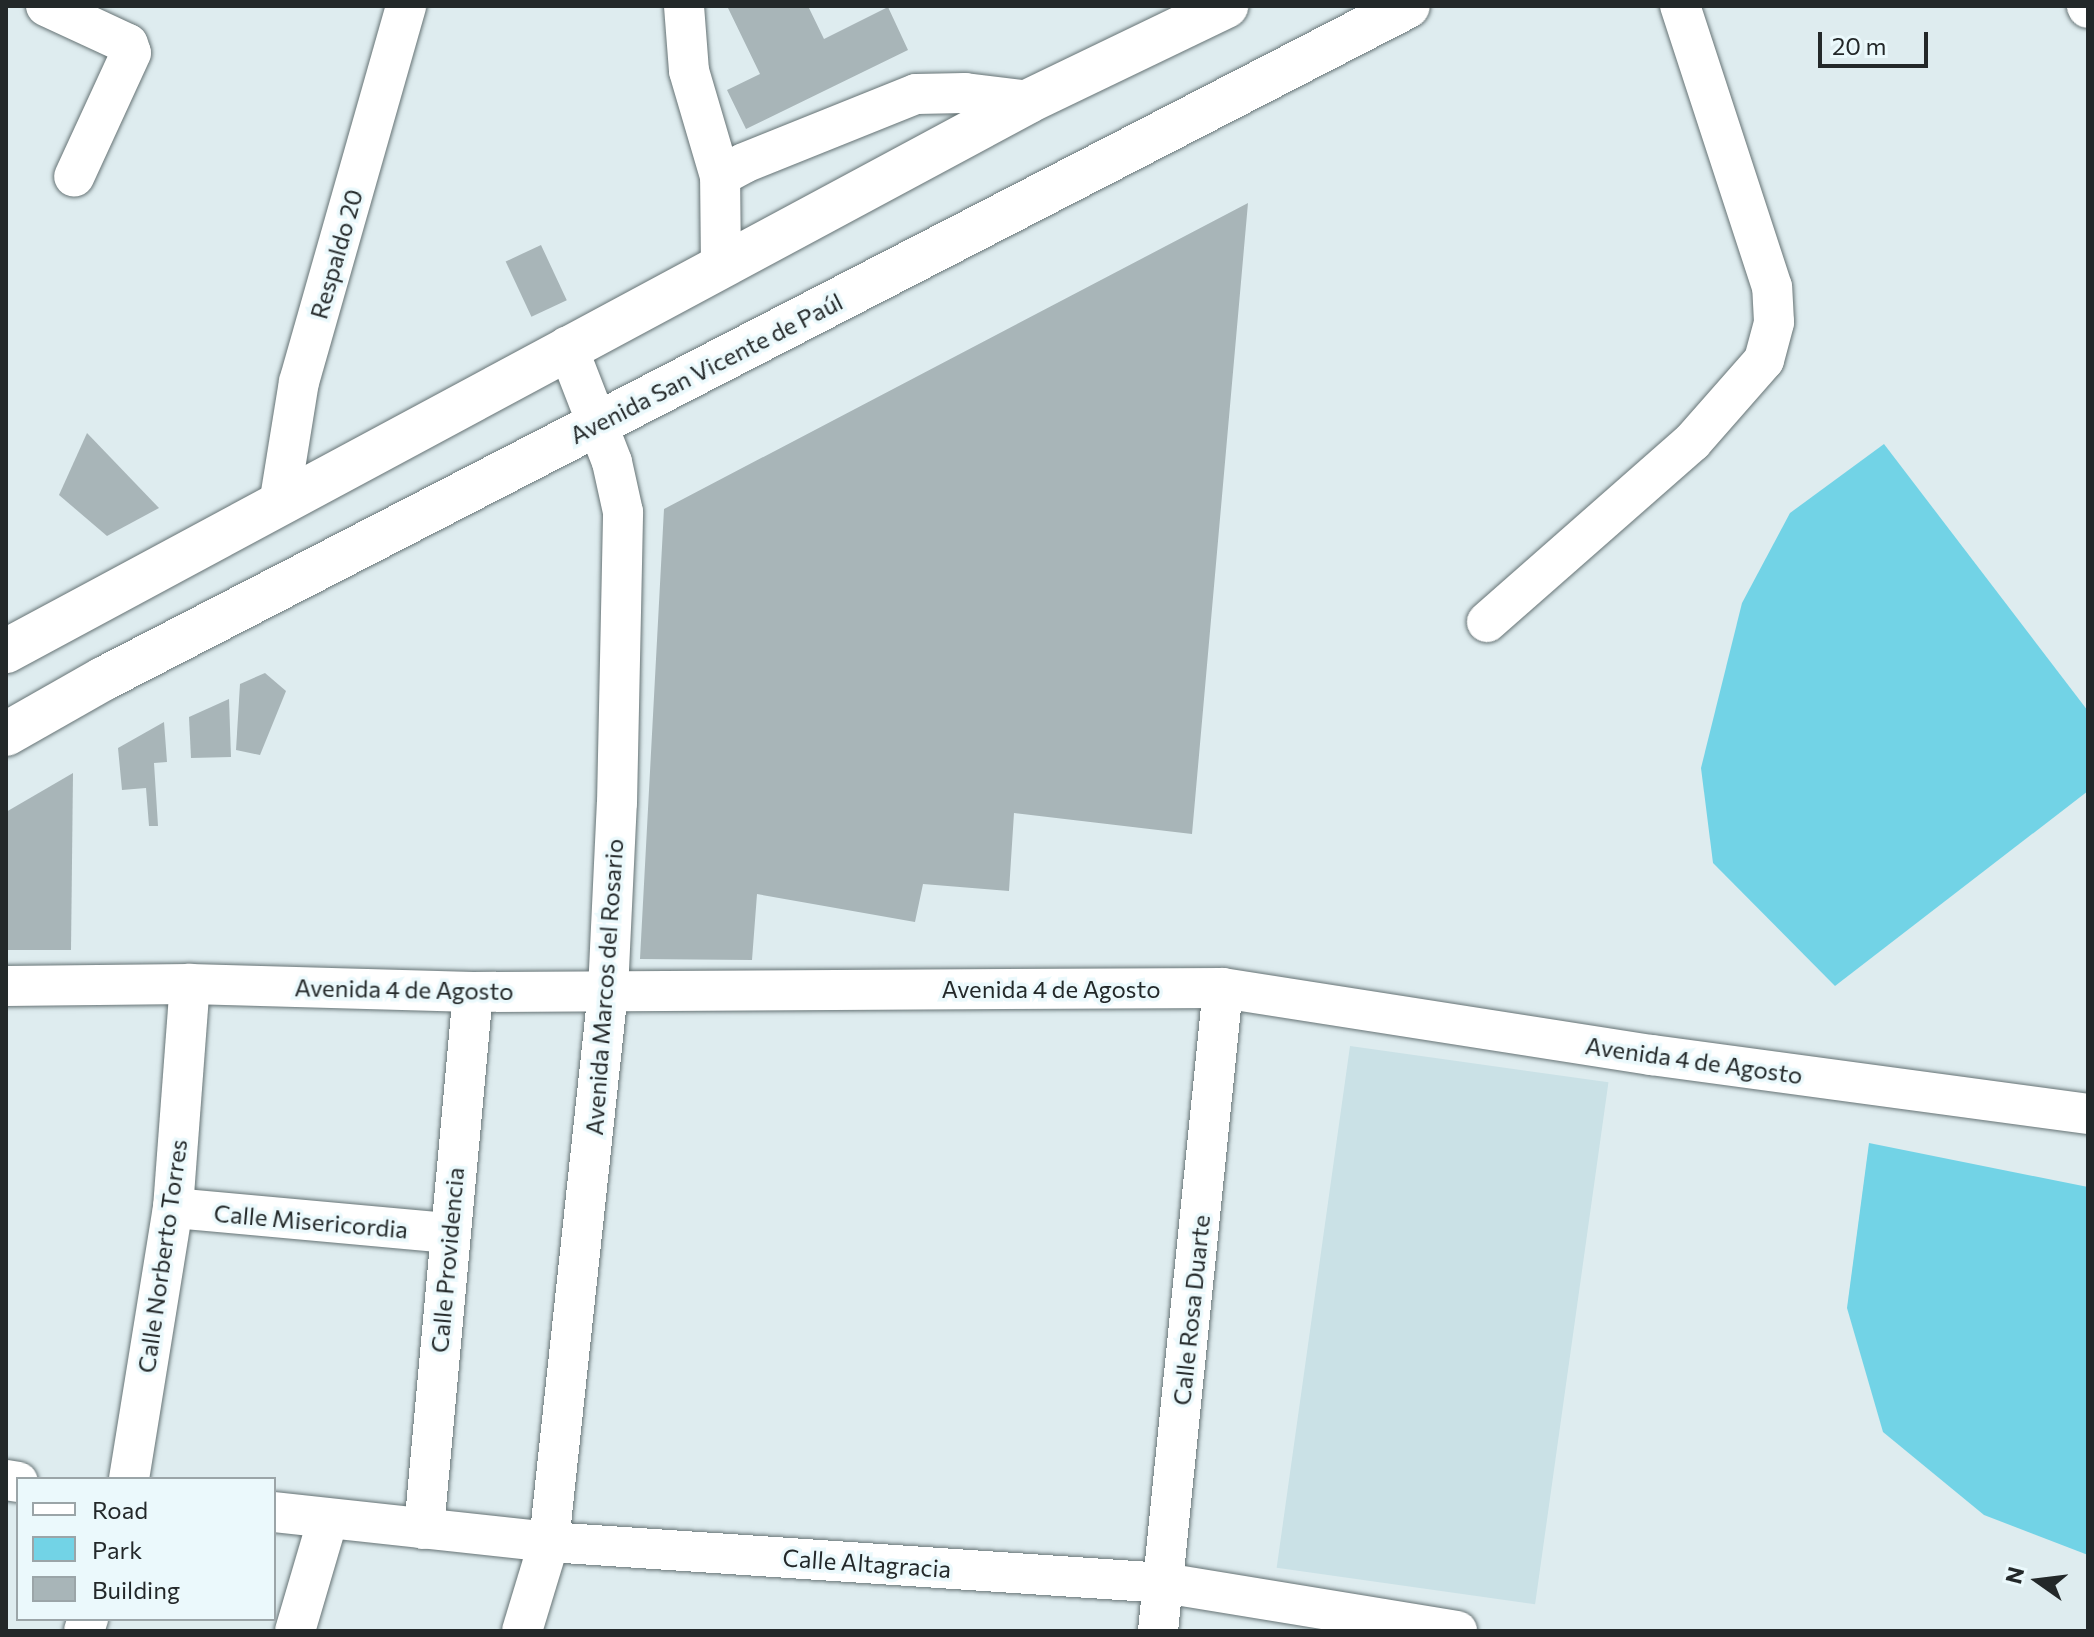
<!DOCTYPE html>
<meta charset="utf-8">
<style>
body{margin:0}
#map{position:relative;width:2094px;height:1637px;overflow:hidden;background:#deecef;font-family:Commissioner,sans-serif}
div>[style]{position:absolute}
.built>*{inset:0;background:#cae1e6;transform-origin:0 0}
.green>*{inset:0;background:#72d3e6}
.building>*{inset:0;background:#a8b5b8;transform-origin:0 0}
.roads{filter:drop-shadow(0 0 2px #667375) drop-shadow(0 0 2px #667375)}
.minor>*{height:40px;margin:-20px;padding:0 20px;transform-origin:20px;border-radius:20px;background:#fff}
.major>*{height:44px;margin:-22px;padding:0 22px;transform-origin:22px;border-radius:22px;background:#fff}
span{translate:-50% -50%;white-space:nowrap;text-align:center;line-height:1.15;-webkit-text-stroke:7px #ebf9fc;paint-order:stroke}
.street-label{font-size:24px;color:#232829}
.frame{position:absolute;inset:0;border:8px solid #232829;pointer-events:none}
.legend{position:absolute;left:16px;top:1477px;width:260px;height:144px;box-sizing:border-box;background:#ebf9fc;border:2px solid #9ba5a8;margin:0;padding:10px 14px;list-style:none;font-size:24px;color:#232829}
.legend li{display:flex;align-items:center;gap:16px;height:40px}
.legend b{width:40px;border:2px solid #9ba5a8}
.north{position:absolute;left:1998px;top:1541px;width:80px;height:80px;-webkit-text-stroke:6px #ebf9fc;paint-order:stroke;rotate:284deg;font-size:22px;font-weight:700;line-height:32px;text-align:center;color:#232829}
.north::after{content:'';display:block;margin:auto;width:28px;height:36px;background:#232829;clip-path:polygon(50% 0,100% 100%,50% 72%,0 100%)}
.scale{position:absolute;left:1818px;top:32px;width:110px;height:36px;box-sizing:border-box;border:4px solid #232829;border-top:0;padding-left:10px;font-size:24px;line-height:28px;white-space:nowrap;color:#232829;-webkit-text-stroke:6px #ebf9fc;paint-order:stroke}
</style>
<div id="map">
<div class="built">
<div style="left:1350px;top:1046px;width:261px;height:527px;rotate:8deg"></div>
</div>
<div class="green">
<div style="clip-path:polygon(1884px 444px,2088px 711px,2088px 791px,1835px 986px,1713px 863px,1701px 768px,1742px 603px,1790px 513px)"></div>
<div style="clip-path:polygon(1869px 1143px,2088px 1187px,2088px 1555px,1984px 1515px,1883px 1432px,1847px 1308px)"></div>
</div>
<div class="building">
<div style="clip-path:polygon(808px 6px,824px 39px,888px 7px,908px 50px,746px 129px,727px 90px,760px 74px,728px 8px)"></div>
<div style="clip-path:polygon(1248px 203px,1192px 834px,1014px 813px,1009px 891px,923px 884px,915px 922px,757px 894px,752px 960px,640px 959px,664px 509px)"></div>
<div style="left:541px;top:245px;width:61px;height:39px;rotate:65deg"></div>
<div style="clip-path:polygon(87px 433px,159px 508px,107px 536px,59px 495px)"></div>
<div style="clip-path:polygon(265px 673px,286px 691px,260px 755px,236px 750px,240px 684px)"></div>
<div style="clip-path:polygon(229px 699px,231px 757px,191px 758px,189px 717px)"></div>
<div style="clip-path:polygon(164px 722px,167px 762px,154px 763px,158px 826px,149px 826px,146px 788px,122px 790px,118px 748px)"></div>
<div style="clip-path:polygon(73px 773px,71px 950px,6px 950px,6px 812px)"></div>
</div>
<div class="roads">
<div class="minor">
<div style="left:46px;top:6px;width:90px;rotate:24.9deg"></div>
<div style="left:128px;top:44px;width:9px;rotate:72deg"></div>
<div style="left:131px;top:53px;width:136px;rotate:114.7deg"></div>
<div style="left:684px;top:6px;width:65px;rotate:85.6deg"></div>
<div style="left:689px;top:71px;width:109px;rotate:73.6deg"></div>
<div style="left:2087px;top:6px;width:2px;rotate:63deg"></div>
<div style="left:721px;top:266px;width:90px;rotate:-90.6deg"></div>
<div style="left:720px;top:176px;width:27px;rotate:-28deg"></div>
<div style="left:744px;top:163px;width:185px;rotate:-21.9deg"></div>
<div style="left:916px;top:94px;width:49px;rotate:-1.2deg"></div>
<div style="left:965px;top:93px;width:64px;rotate:7.1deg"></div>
<div style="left:279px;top:505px;width:125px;rotate:-80.8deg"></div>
<div style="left:299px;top:382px;width:391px;rotate:-74.1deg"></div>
<div style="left:1487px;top:622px;width:273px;rotate:-41.3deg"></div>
<div style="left:1692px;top:442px;width:109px;rotate:-48.7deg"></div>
<div style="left:1764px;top:360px;width:39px;rotate:-75deg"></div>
<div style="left:1774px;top:322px;width:35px;rotate:-93deg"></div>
<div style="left:1772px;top:287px;width:296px;rotate:-108.1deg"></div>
<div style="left:6px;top:986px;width:184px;rotate:-0.6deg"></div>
<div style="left:190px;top:984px;width:283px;rotate:1.6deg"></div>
<div style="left:473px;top:992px;width:750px;rotate:-0.31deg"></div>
<div style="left:1223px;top:988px;width:434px;rotate:8.9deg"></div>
<div style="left:1652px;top:1055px;width:440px;rotate:7.7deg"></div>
<div style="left:173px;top:1208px;width:277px;rotate:5.2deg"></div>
<div style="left:129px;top:1479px;width:275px;rotate:-80.8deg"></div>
<div style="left:173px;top:1208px;width:225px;rotate:-85.7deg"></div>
<div style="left:6px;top:1480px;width:12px;rotate:9deg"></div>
<div style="left:274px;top:1512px;width:277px;rotate:6.2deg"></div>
<div style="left:549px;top:1542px;width:616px;rotate:3.81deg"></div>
<div style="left:1164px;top:1583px;width:297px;rotate:9.3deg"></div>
<div style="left:424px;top:1529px;width:539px;rotate:-84.79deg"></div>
<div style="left:84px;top:1631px;width:13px;rotate:-72deg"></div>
<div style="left:295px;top:1631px;width:117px;rotate:-73.6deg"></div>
<div style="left:522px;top:1631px;width:93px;rotate:-73.1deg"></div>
<div style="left:549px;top:1542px;width:554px;rotate:-83.89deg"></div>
<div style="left:608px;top:991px;width:188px;rotate:-87.3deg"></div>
<div style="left:617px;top:803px;width:291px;rotate:-88.8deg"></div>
<div style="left:623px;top:512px;width:51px;rotate:-102.4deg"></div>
<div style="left:612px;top:462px;width:124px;rotate:-111.2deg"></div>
<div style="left:1158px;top:1631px;width:646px;rotate:-84.23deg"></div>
</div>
<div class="major">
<div style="left:6px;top:651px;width:1161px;rotate:-28.26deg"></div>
<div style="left:1029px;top:101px;width:219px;rotate:-25.7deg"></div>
<div style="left:6px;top:734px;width:112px;rotate:-29.6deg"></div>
<div style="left:103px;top:679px;width:1468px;rotate:-27.28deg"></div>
</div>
</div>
<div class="street-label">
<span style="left:336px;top:254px;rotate:-74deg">Respaldo 20</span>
<span style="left:706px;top:368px;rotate:-27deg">Avenida San Vicente de Paúl</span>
<span style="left:604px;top:987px;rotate:-86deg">Avenida Marcos del Rosario</span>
<span style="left:404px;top:989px;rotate:1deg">Avenida 4 de Agosto</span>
<span style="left:1051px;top:989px">Avenida 4 de Agosto</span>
<span style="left:1694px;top:1060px;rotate:8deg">Avenida 4 de Agosto</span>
<span style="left:311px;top:1221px;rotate:5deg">Calle Misericordia</span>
<span style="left:162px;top:1256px;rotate:-82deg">Calle Norberto Torres</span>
<span style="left:447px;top:1260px;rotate:-85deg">Calle Providencia</span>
<span style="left:1191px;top:1310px;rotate:-84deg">Calle Rosa Duarte</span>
<span style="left:867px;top:1563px;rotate:4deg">Calle Altagracia</span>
</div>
<div class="frame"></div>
<ul class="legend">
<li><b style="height:10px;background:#fff"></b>Road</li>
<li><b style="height:22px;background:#72d3e6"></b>Park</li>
<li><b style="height:22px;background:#a8b5b8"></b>Building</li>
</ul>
<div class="north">N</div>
<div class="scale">20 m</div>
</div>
